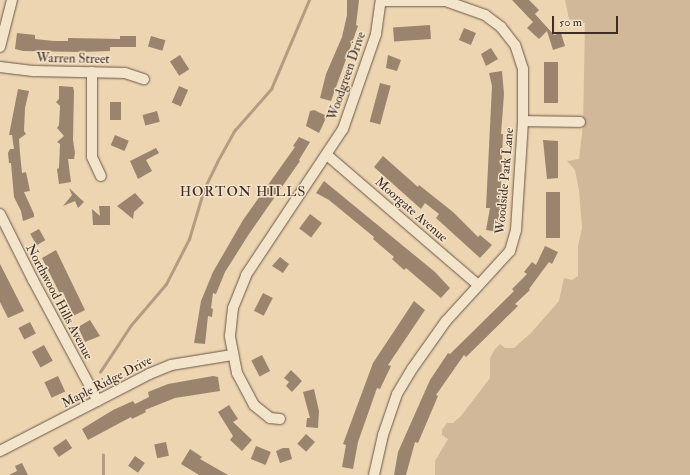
<!DOCTYPE html>
<style>
body{margin:0}
#map{position:relative;width:690px;height:475px;overflow:hidden;background:#edd5b1;font-family:"IM FELL Double Pica",serif}
div>[style]{position:absolute}
.green>*{inset:0;background:#d0b899}
.stream>*{height:2.5px;margin:-1.25px;padding:0 1.25px;transform-origin:1.25px;border-radius:1.25px;background:#b39c81}
.building>*{inset:0;background:#9a846d;transform-origin:0 0}
.roads{filter:drop-shadow(0 0 1px #6c5646) drop-shadow(0 0 1px #6c5646)}
.minor>*{height:10px;margin:-5px;padding:0 5px;transform-origin:5px;border-radius:5px;background:#f3e4cc}
span{translate:-50% -50%;white-space:nowrap;text-align:center;line-height:1.15;-webkit-text-stroke:3px #f3e4cc;paint-order:stroke}
.street-label{font-size:13px;color:#412c23}
.neighbourhood-label{font-size:14px;color:#412c23;letter-spacing:1px}
.scale{position:absolute;left:552px;top:16px;width:66px;height:18px;box-sizing:border-box;border:2px solid #412c23;border-top:0;padding-left:5px;font-size:12px;line-height:14px;white-space:nowrap;color:#412c23;-webkit-text-stroke:3px #f3e4cc;paint-order:stroke}
</style>
<div id="map">
<div class="green">
<div style="clip-path:polygon(565px 0,690px 0,690px 475px,435px 475px,435px 461px,448px 439px,442px 435px,442px 430px,447px 423px,453px 423px,461px 416px,490px 378px,490px 358px,495px 349px,500px 344px,505px 348px,514px 348px,531px 333px,559px 301px,564px 278px,572px 280px,578px 276px,578px 246px,582px 228px,579px 190px,575px 170px,567px 161px,579px 159px,583px 125px,585px 23px,569px 19px)"></div>
</div>
<div class="stream">
<div style="left:100px;top:372px;width:56px;rotate:-56.6deg"></div>
<div style="left:131px;top:325px;width:54px;rotate:-49.5deg"></div>
<div style="left:166px;top:284px;width:51px;rotate:-62.9deg"></div>
<div style="left:189px;top:239px;width:52px;rotate:-73.3deg"></div>
<div style="left:204px;top:189px;width:30px;rotate:-64deg"></div>
<div style="left:217px;top:162px;width:37px;rotate:-61deg"></div>
<div style="left:235px;top:130px;width:55px;rotate:-48.7deg"></div>
<div style="left:271px;top:89px;width:97px;rotate:-66.9deg"></div>
<div style="left:103px;top:475px;width:20px;rotate:-90deg"></div>
</div>
<div class="building">
<div style="clip-path:polygon(347px 0,359px 0,356px 25px,358px 26px,331px 101px,320px 98px,326px 74px,342px 37px,347px 15px)"></div>
<div style="clip-path:polygon(512px 0,529px 0,539px 10px,535px 14px,554px 35px,561px 33px,565px 46px,553px 50px,547px 31px,539px 39px,527px 28px,533px 22px)"></div>
<div style="left:430px;top:25px;width:14px;height:37px;rotate:86deg"></div>
<div style="left:464px;top:28px;width:13px;height:13px;rotate:23deg"></div>
<div style="clip-path:polygon(17px 33px,35px 35px,35px 39px,54px 41px,68px 41px,68px 38px,120px 39px,120px 36px,136px 36px,136px 47px,110px 47px,110px 51px,81px 52px,23px 51px,15px 49px)"></div>
<div style="left:151px;top:36px;width:15px;height:11px;rotate:16deg"></div>
<div style="clip-path:polygon(491px 48px,498px 59px,486px 66px,481px 54px)"></div>
<div style="left:180px;top:55px;width:17px;height:12px;rotate:57deg"></div>
<div style="clip-path:polygon(388px 55px,401px 60px,397px 71px,386px 68px)"></div>
<div style="left:544px;top:62px;width:14px;height:41px"></div>
<div style="clip-path:polygon(502px 71px,504px 94px,501px 134px,503px 134px,499px 232px,486px 230px,490px 208px,486px 208px,492px 86px,489px 73px)"></div>
<div style="left:380px;top:83px;width:11px;height:40px;rotate:15deg"></div>
<div style="clip-path:polygon(59px 86px,73px 87px,74px 91px,73px 140px,75px 153px,74px 159px,68px 159px,71px 182px,59px 184px,57px 169px,59px 168px,60px 144px,57px 142px,64px 136px,57px 128px,59px 125px,60px 106px,56px 102px,59px 99px)"></div>
<div style="left:179px;top:86px;width:10px;height:18px;rotate:24deg"></div>
<div style="clip-path:polygon(18px 89px,29px 91px,25px 108px,24px 131px,26px 134px,19px 139px,20px 153px,22px 173px,26px 172px,30px 191px,24px 192px,34px 214px,34px 217px,23px 221px,21px 211px,14px 197px,11px 163px,9px 163px,8px 153px,10px 149px,14px 149px,12px 135px,9px 135px)"></div>
<div style="left:110px;top:102px;width:11px;height:18px"></div>
<div style="clip-path:polygon(314px 110px,327px 116px,319px 133px,306px 126px,310px 111px)"></div>
<div style="left:157px;top:111px;width:11px;height:15px;rotate:75deg"></div>
<div style="left:115px;top:135px;width:15px;height:11px;rotate:23deg"></div>
<div style="clip-path:polygon(299px 137px,310px 142px,299px 160px,300px 161px,249px 234px,225px 272px,216px 294px,213px 293px,211px 308px,213px 309px,212px 317px,208px 316px,205px 344px,194px 343px,201px 301px,213px 272px,243px 220px,295px 147px,293px 146px)"></div>
<div style="clip-path:polygon(543px 140px,558px 141px,558px 178px,547px 179px)"></div>
<div style="clip-path:polygon(156px 148px,159px 153px,146px 160px,152px 171px,138px 179px,130px 161px)"></div>
<div style="clip-path:polygon(383px 156px,418px 187px,419px 185px,453px 212px,478px 237px,480px 235px,492px 245px,480px 258px,436px 218px,439px 214px,425px 203px,421px 209px,374px 167px)"></div>
<div style="clip-path:polygon(324px 181px,435px 272px,450px 288px,441px 298px,406px 268px,404px 270px,392px 259px,394px 257px,373px 239px,374px 237px,329px 200px,316px 193px)"></div>
<div style="clip-path:polygon(69px 188px,84px 202px,78px 208px,75px 201px,63px 206px,72px 195px)"></div>
<div style="left:546px;top:192px;width:14px;height:46px"></div>
<div style="clip-path:polygon(135px 193px,144px 203px,134px 212px,133px 219px,117px 206px)"></div>
<div style="clip-path:polygon(99px 206px,110px 206px,110px 225px,93px 225px,92px 209px,100px 216px)"></div>
<div style="left:310px;top:214px;width:15px;height:18px;rotate:37deg"></div>
<div style="left:39px;top:229px;width:13px;height:10px;rotate:61deg"></div>
<div style="clip-path:polygon(545px 246px,558px 252px,552px 264px,549px 262px,529px 289px,530px 290px,515px 304px,518px 306px,466px 357px,464px 355px,436px 395px,438px 396px,418px 443px,415px 442px,406px 475px,394px 475px,398px 452px,430px 380px,448px 353px,450px 354px,514px 291px,512px 289px,527px 274px,524px 272px,532px 262px,536px 265px)"></div>
<div style="clip-path:polygon(56px 250px,85px 310px,73px 316px,63px 292px,60px 294px,42px 258px)"></div>
<div style="clip-path:polygon(280px 257px,289px 264px,283px 273px,272px 266px)"></div>
<div style="clip-path:polygon(0 264px,24px 311px,8px 318px,0 302px)"></div>
<div style="left:263px;top:293px;width:11px;height:20px;rotate:27deg"></div>
<div style="clip-path:polygon(414px 301px,425px 310px,388px 365px,391px 366px,380px 389px,377px 388px,358px 442px,353px 469px,342px 467px,346px 445px,343px 444px,373px 363px)"></div>
<div style="clip-path:polygon(90px 320px,100px 336px,85px 342px,78px 327px)"></div>
<div style="left:30px;top:322px;width:13px;height:13px;rotate:63deg"></div>
<div style="left:44px;top:345px;width:18px;height:14px;rotate:61deg"></div>
<div style="left:262px;top:355px;width:18px;height:12px;rotate:63deg"></div>
<div style="clip-path:polygon(291px 370px,302px 381px,292px 392px,286px 386px,289px 382px,284px 378px)"></div>
<div style="left:58px;top:376px;width:17px;height:15px;rotate:65deg"></div>
<div style="clip-path:polygon(213px 376px,218px 377px,220px 391px,175px 398px,145px 410px,146px 412px,132px 419px,131px 417px,88px 440px,82px 429px,113px 410px,133px 401px,135px 404px,149px 397px,148px 392px,168px 384px)"></div>
<div style="clip-path:polygon(314px 389px,319px 411px,318px 428px,306px 427px,307px 418px,310px 418px,303px 392px)"></div>
<div style="clip-path:polygon(229px 405px,238px 419px,233px 422px,252px 440px,242px 451px,230px 440px,233px 436px,218px 412px)"></div>
<div style="left:306px;top:434px;width:12px;height:13px;rotate:42deg"></div>
<div style="left:66px;top:439px;width:11px;height:16px;rotate:56deg"></div>
<div style="left:166px;top:442px;width:14px;height:12px;rotate:78deg"></div>
<div style="left:256px;top:446px;width:16px;height:14px;rotate:22deg"></div>
<div style="clip-path:polygon(283px 448px,289px 448px,292px 459px,280px 463px,276px 451px)"></div>
<div style="clip-path:polygon(190px 449px,202px 457px,200px 459px,228px 475px,199px 475px,181px 464px)"></div>
<div style="left:135px;top:456px;width:12px;height:12px;rotate:35deg"></div>
<div style="clip-path:polygon(22px 463px,28px 475px,9px 475px,17px 471px,15px 466px)"></div>
</div>
<div class="roads">
<div class="minor">
<div style="left:0;top:47px;width:49px;rotate:-75.7deg"></div>
<div style="left:0;top:67px;width:35px;rotate:7deg"></div>
<div style="left:35px;top:71px;width:90px;rotate:1.3deg"></div>
<div style="left:125px;top:73px;width:20px;rotate:18deg"></div>
<div style="left:92px;top:72px;width:85px;rotate:90deg"></div>
<div style="left:92px;top:157px;width:21px;rotate:65deg"></div>
<div style="left:523px;top:121px;width:57px;rotate:1deg"></div>
<div style="left:327px;top:155px;width:199px;rotate:40.7deg"></div>
<div style="left:0;top:214px;width:74px;rotate:63.4deg"></div>
<div style="left:33px;top:280px;width:137px;rotate:61.8deg"></div>
<div style="left:280px;top:419px;width:10px;rotate:-174deg"></div>
<div style="left:270px;top:418px;width:21px;rotate:-141deg"></div>
<div style="left:254px;top:405px;width:36px;rotate:-118deg"></div>
<div style="left:237px;top:373px;width:38px;rotate:-101deg"></div>
<div style="left:230px;top:336px;width:28px;rotate:-84deg"></div>
<div style="left:233px;top:308px;width:35px;rotate:-68deg"></div>
<div style="left:246px;top:275px;width:175px;rotate:-56.4deg"></div>
<div style="left:343px;top:129px;width:101px;rotate:-70.8deg"></div>
<div style="left:376px;top:34px;width:34px;rotate:-82deg"></div>
<div style="left:0;top:451px;width:168px;rotate:-27.3deg"></div>
<div style="left:149px;top:374px;width:24px;rotate:-22deg"></div>
<div style="left:171px;top:365px;width:62px;rotate:-9.3deg"></div>
<div style="left:374px;top:475px;width:41px;rotate:-77.3deg"></div>
<div style="left:383px;top:435px;width:43px;rotate:-71.1deg"></div>
<div style="left:397px;top:394px;width:29px;rotate:-59deg"></div>
<div style="left:412px;top:369px;width:59px;rotate:-54.7deg"></div>
<div style="left:446px;top:321px;width:95px;rotate:-47.6deg"></div>
<div style="left:510px;top:251px;width:22px;rotate:-74deg"></div>
<div style="left:516px;top:230px;width:109px;rotate:-86.3deg"></div>
<div style="left:523px;top:121px;width:52px;rotate:-90deg"></div>
<div style="left:523px;top:69px;width:25px;rotate:-108deg"></div>
<div style="left:515px;top:45px;width:23px;rotate:-128deg"></div>
<div style="left:501px;top:27px;width:20px;rotate:-143deg"></div>
<div style="left:485px;top:15px;width:41px;rotate:-160.3deg"></div>
<div style="left:446px;top:1px;width:65px;rotate:180deg"></div>
</div>
</div>
<div class="street-label">
<span style="left:73px;top:59px;rotate:1deg">Warren Street</span>
<span style="left:347px;top:76px;rotate:-71deg">Woodgreen Drive</span>
<span style="left:505px;top:181px;rotate:-85deg">Woodside Park Lane</span>
<span style="left:411px;top:210px;rotate:41deg">Moorgate Avenue</span>
<span style="left:59px;top:302px;rotate:62deg">Northwood Hills Avenue</span>
<span style="left:107px;top:382px;rotate:-27deg">Maple Ridge Drive</span>
</div>
<div class="neighbourhood-label">
<span style="left:243px;top:192px">HORTON HILLS</span>
</div>
<div class="scale">50 m</div>
</div>
